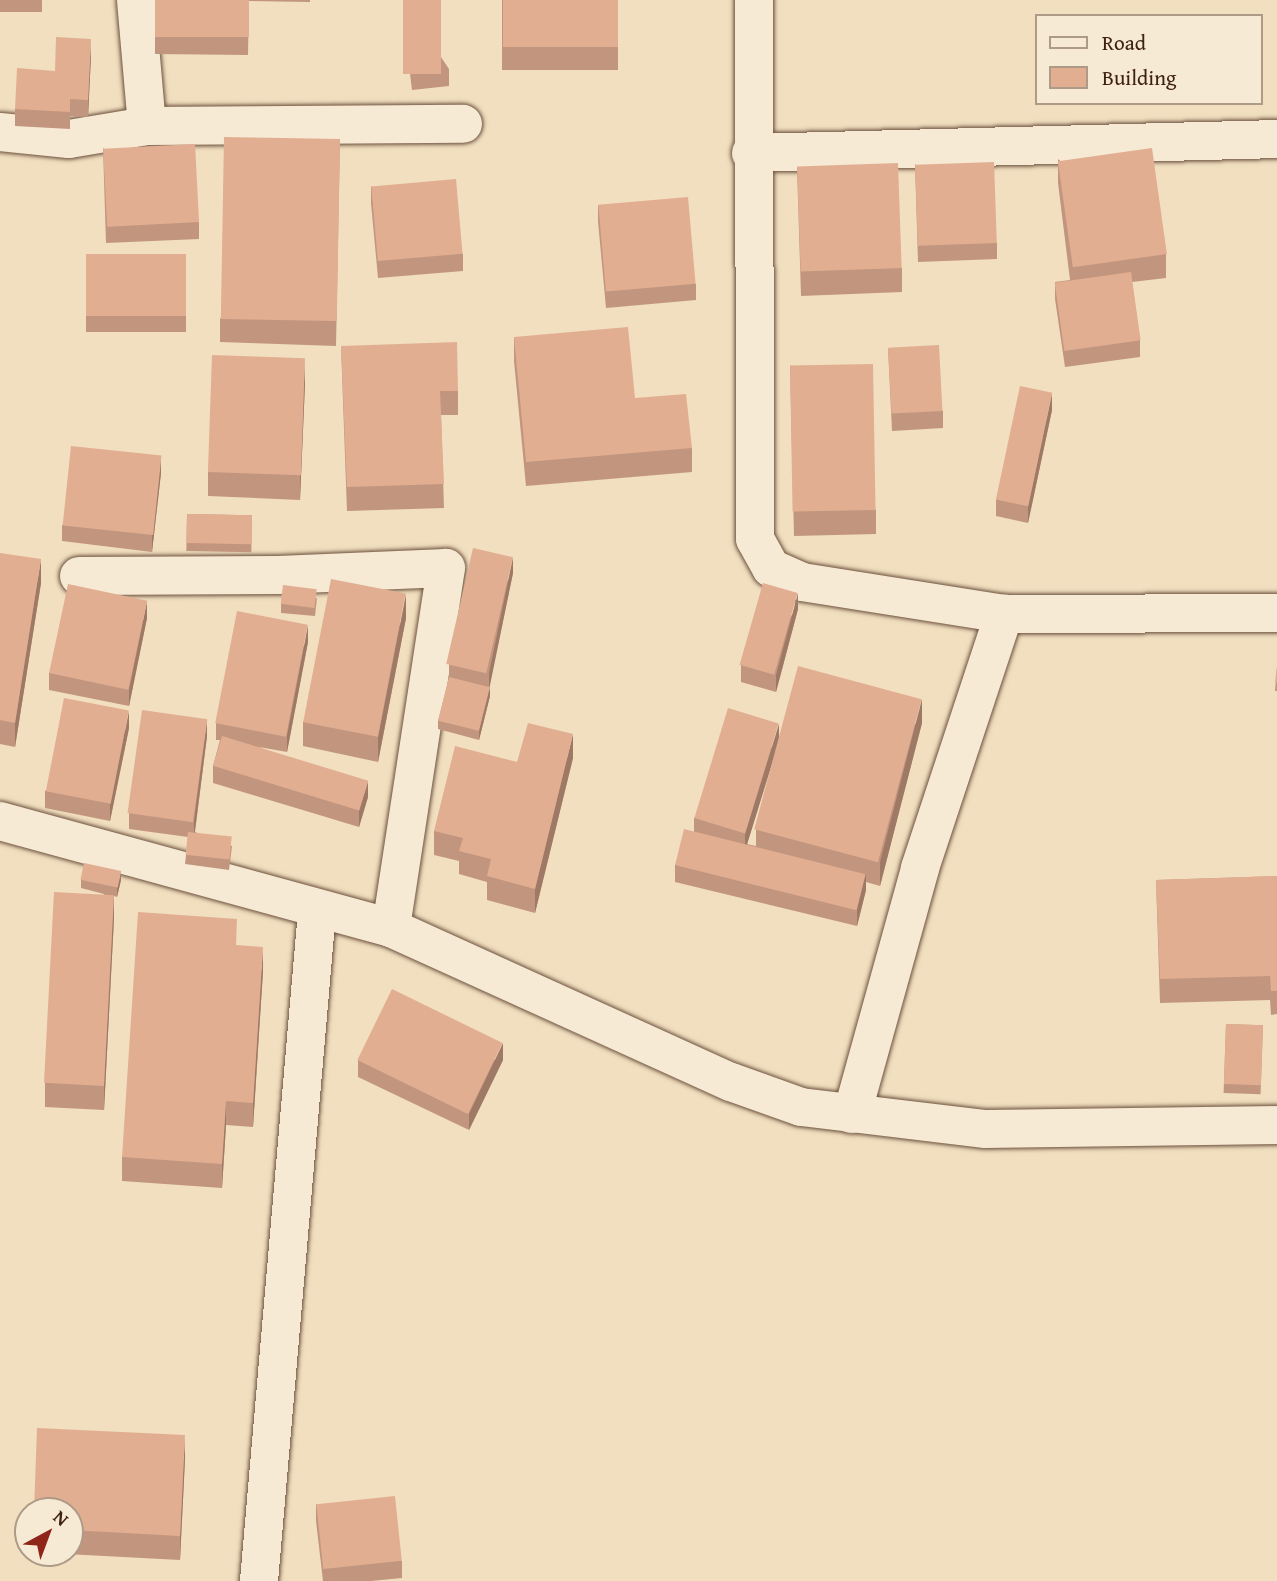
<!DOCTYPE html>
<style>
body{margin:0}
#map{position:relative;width:1277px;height:1581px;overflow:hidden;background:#f1dfbf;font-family:"Gentium Book Plus",serif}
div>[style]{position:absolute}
.roads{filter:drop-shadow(0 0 2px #6c503d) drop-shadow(0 0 2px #6c503d)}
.street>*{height:38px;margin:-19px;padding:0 19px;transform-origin:19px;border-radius:19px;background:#f6ead5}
.wall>*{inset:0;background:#c2967e;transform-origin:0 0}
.shaded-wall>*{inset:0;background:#9e7a66}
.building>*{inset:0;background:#e2ae92;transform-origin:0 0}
span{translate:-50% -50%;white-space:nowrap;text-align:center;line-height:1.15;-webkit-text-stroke:5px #f6ead5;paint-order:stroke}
.legend{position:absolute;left:1035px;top:14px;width:228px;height:91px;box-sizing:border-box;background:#f6ead5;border:2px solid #ad9a87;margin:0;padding:9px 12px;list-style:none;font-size:21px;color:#3f2112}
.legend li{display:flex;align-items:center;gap:14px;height:35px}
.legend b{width:35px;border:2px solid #ad9a87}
.north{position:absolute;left:14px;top:1497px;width:70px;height:70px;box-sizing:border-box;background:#f6ead5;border:2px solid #ad9a87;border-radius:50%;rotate:41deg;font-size:19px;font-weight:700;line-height:28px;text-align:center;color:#3f2112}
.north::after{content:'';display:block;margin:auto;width:24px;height:32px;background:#8f2418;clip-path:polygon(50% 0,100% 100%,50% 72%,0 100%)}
</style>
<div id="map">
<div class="roads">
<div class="street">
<div style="left:754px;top:0;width:539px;rotate:89.89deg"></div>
<div style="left:755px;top:539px;width:33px;rotate:61deg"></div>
<div style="left:771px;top:568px;width:34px;rotate:24deg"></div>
<div style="left:802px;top:582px;width:205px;rotate:9deg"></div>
<div style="left:1004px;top:614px;width:273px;rotate:-0.2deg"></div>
<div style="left:147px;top:126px;width:316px;rotate:-0.4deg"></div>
<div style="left:0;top:132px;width:69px;rotate:5.8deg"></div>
<div style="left:69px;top:139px;width:79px;rotate:-9.5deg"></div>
<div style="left:147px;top:126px;width:126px;rotate:-95deg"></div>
<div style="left:751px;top:153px;width:526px;rotate:-1.52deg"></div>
<div style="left:79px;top:576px;width:199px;rotate:-0.3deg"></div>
<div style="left:278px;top:575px;width:168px;rotate:-2.4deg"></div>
<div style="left:446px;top:568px;width:364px;rotate:98.7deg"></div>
<div style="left:0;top:821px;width:405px;rotate:15.3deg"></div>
<div style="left:391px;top:928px;width:373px;rotate:24.4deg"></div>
<div style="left:731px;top:1082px;width:74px;rotate:19.7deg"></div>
<div style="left:801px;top:1107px;width:186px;rotate:6.8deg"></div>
<div style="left:986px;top:1129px;width:291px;rotate:-0.8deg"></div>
<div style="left:852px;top:1114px;width:255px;rotate:-74.5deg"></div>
<div style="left:920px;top:868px;width:268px;rotate:-71.7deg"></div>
<div style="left:259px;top:1581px;width:673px;rotate:-85.05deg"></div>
</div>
</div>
<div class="wall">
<div style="left:0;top:0;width:42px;height:12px"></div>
<div style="clip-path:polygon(155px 0,310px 0,310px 2px,249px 1px,248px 55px,155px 54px)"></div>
<div style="clip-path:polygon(403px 0,449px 69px,449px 86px,412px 90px,403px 16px)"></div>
<div style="left:502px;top:0;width:116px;height:70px"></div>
<div style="clip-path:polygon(91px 56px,88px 117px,70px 116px,70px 129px,15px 126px,15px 109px,55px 71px)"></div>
<div style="clip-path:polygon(340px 140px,336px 346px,220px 342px,220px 319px)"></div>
<div style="clip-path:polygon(103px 148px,199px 222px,199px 239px,106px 243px)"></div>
<div style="clip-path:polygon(1058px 159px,1166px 254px,1166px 278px,1132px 282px,1140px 340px,1140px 357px,1065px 367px,1055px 299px,1055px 282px,1070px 280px,1058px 183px)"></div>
<div style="clip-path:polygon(915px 164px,997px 243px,997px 259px,918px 262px)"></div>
<div style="clip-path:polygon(797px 167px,902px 268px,902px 292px,801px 296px)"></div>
<div style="clip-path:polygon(371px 186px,463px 254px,463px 271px,378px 278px,371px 203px)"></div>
<div style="clip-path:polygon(598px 205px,696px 284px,696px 300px,606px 308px,598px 221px)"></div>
<div style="left:86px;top:254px;width:100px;height:78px"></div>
<div style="clip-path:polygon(514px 337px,692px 448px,692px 472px,526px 486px,514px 361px)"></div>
<div style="clip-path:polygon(341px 346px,458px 391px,458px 415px,441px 415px,444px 508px,347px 511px)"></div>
<div style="clip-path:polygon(888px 348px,943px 411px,943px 428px,892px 431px)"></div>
<div style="clip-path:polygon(790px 365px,876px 510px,876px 534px,794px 536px)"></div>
<div style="clip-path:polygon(305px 383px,300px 500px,208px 496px,208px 472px)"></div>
<div style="clip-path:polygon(1052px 410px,1028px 523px,996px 516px,996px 500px)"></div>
<div style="clip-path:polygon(161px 473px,152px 552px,62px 541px,62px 525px)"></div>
<div style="left:187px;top:514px;width:65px;height:37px;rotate:1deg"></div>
<div style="clip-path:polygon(0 553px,41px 583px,15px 747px,0 744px)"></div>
<div style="clip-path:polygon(513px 573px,489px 687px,490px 696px,479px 740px,438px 729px,438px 721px,449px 678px,449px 665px)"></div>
<div style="clip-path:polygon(317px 598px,315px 616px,281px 613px,281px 604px)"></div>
<div style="clip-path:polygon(798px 609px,776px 692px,741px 682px,741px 665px)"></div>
<div style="clip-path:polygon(147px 618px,129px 706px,49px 690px,49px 673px)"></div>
<div style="clip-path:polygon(406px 618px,378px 762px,303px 746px,303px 722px)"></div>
<div style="clip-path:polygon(308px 642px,287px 752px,259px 747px,368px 797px,359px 827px,213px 783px,213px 766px,220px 740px,216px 740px,216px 723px)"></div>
<div style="clip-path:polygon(1277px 667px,1277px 691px,1275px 691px)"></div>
<div style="clip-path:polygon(evenodd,922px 723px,880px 886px,866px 882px,866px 890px,857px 926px,675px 882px,675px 865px,694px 832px,694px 818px,779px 741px,922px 723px,779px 741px,756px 830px,756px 846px,747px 844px,779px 741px)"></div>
<div style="clip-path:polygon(129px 728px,110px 821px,45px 808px,45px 791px)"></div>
<div style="clip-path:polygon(207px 736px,195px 832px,232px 846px,229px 870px,185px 864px,188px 837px,129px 829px,129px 813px)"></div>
<div style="clip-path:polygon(573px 758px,535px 913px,487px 900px,487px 882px,459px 874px,459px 861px,434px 855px,434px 831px,517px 762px)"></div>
<div style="clip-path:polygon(1277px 876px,1277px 1014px,1271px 1015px,1270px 1000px,1160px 1003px,1156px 880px)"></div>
<div style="clip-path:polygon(81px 880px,121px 880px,117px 897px,114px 896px,114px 918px,104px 1110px,45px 1107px,45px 1083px,104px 894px,81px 888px)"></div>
<div style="clip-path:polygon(237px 945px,263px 971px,253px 1127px,226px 1125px,222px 1188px,122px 1181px,122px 1157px)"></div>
<div style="left:1226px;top:1024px;width:37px;height:69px;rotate:2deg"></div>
<div style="clip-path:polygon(358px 1060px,503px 1060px,469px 1130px,358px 1077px)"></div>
<div style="clip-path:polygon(185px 1459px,180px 1560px,47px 1553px,70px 1553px,70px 1511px)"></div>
<div style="clip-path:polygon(316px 1504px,402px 1561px,402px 1578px,371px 1581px,323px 1581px,316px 1521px)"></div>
</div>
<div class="shaded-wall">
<div style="clip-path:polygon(91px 39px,91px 56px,88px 117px,88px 100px)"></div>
<div style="clip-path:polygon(305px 359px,305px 383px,300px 500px,300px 477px)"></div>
<div style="clip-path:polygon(1052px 393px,1052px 410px,1028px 523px,1028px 507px)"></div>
<div style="clip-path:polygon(161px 456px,161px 473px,152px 552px,152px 535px)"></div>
<div style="clip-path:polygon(513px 557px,513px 573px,489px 690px,489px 673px)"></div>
<div style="clip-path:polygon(41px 559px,41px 583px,15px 747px,15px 723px)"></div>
<div style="clip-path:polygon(798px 593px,798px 609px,776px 692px,776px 675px)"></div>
<div style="clip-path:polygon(406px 594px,406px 618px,378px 762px,378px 738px)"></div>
<div style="clip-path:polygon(147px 601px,147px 618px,129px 706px,129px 690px)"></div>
<div style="clip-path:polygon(308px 625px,308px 642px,287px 752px,287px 736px)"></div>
<div style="clip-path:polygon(490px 687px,490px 696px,479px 740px,479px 731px)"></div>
<div style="clip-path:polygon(922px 699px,922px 723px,880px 886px,880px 862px)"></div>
<div style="clip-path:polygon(129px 711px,129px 728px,110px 821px,110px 805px)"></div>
<div style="clip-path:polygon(207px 719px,207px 736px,194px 838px,194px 821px)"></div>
<div style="clip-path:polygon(779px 724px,779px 741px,745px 851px,745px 834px)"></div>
<div style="clip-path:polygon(573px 734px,573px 758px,535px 913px,535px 889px)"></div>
<div style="clip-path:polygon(368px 781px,368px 797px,359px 827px,359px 810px)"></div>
<div style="clip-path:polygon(121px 871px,121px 880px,117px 897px,117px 888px)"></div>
<div style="clip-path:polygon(866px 873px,866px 890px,857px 926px,857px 909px)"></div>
<div style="clip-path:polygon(114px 895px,114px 918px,104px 1110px,104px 1086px)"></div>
<div style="clip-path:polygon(263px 947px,263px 971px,253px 1127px,253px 1103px)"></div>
<div style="clip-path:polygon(503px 1043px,503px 1060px,469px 1130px,469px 1114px)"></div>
<div style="clip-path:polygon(226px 1101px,226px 1125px,222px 1188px,222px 1164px)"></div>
<div style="clip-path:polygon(185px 1435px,185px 1459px,180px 1560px,180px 1536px)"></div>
</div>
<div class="building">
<div style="left:155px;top:0;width:94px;height:37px"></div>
<div style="left:403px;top:0;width:38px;height:74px"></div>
<div style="left:503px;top:0;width:115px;height:47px"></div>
<div style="clip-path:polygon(56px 37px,91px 39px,88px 100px,70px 99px,70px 112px,15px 109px,17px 68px,55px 71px)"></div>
<div style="left:224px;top:137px;width:116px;height:182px;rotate:1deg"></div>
<div style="left:195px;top:144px;width:78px;height:92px;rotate:87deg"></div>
<div style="left:1152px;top:148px;width:107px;height:95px;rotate:82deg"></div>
<div style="left:994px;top:162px;width:81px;height:79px;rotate:88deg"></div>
<div style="left:898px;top:163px;width:105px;height:101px;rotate:88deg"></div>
<div style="left:456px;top:179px;width:75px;height:85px;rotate:85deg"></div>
<div style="left:688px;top:197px;width:87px;height:90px;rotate:85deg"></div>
<div style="left:86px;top:254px;width:100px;height:62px"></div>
<div style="left:1131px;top:272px;width:69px;height:77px;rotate:82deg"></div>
<div style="clip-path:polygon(628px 327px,635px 398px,686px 394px,692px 448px,526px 462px,514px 337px)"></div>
<div style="clip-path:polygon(457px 342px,458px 391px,440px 391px,444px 484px,347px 487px,341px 346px)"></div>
<div style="left:939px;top:345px;width:66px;height:51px;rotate:87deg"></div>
<div style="left:212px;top:355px;width:93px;height:117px;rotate:2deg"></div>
<div style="left:873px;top:364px;width:146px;height:83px;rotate:89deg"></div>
<div style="left:1020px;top:386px;width:33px;height:116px;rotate:12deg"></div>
<div style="left:71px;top:446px;width:91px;height:80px;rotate:6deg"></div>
<div style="left:187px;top:514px;width:65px;height:29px;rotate:1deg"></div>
<div style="left:473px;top:548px;width:41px;height:119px;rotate:13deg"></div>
<div style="clip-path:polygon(0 553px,41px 559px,15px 723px,0 720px)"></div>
<div style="left:331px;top:579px;width:76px;height:146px;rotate:11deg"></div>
<div style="left:763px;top:583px;width:36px;height:85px;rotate:16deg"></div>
<div style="left:68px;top:584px;width:81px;height:91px;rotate:12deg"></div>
<div style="left:283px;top:585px;width:34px;height:19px;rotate:7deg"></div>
<div style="left:237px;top:611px;width:72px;height:114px;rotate:11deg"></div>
<div style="left:798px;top:666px;width:128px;height:169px;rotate:15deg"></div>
<div style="clip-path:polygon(1277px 667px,1277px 683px,1275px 682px)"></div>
<div style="left:449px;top:677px;width:42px;height:45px;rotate:14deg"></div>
<div style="left:64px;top:698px;width:66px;height:95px;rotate:11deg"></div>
<div style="left:728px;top:708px;width:53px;height:115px;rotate:17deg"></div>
<div style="left:142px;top:710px;width:66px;height:104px;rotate:8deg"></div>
<div style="clip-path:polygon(528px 723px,573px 734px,535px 889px,487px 876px,491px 859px,459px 851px,463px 838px,434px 831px,455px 746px,517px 762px)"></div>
<div style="left:222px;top:736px;width:153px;height:31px;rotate:17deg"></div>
<div style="left:684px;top:829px;width:187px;height:37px;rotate:14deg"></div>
<div style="left:188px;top:832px;width:44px;height:23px;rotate:6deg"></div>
<div style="left:84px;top:863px;width:38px;height:17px;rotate:12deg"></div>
<div style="clip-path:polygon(1277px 876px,1277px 991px,1271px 991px,1270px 976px,1160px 979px,1156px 880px)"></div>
<div style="left:54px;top:892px;width:60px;height:191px;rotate:3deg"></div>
<div style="clip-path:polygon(138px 912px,237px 919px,236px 945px,263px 947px,253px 1103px,226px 1101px,222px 1164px,122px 1157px)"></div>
<div style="left:392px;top:989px;width:123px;height:79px;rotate:26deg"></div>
<div style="left:1226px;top:1024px;width:37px;height:60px;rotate:2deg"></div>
<div style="clip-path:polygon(37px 1428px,185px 1435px,180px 1536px,70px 1530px,70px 1511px,34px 1511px)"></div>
<div style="left:395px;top:1496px;width:65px;height:79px;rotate:84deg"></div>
</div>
<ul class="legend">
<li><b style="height:9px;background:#f6ead5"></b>Road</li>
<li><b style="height:19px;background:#e2ae92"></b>Building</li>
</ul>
<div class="north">N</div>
</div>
